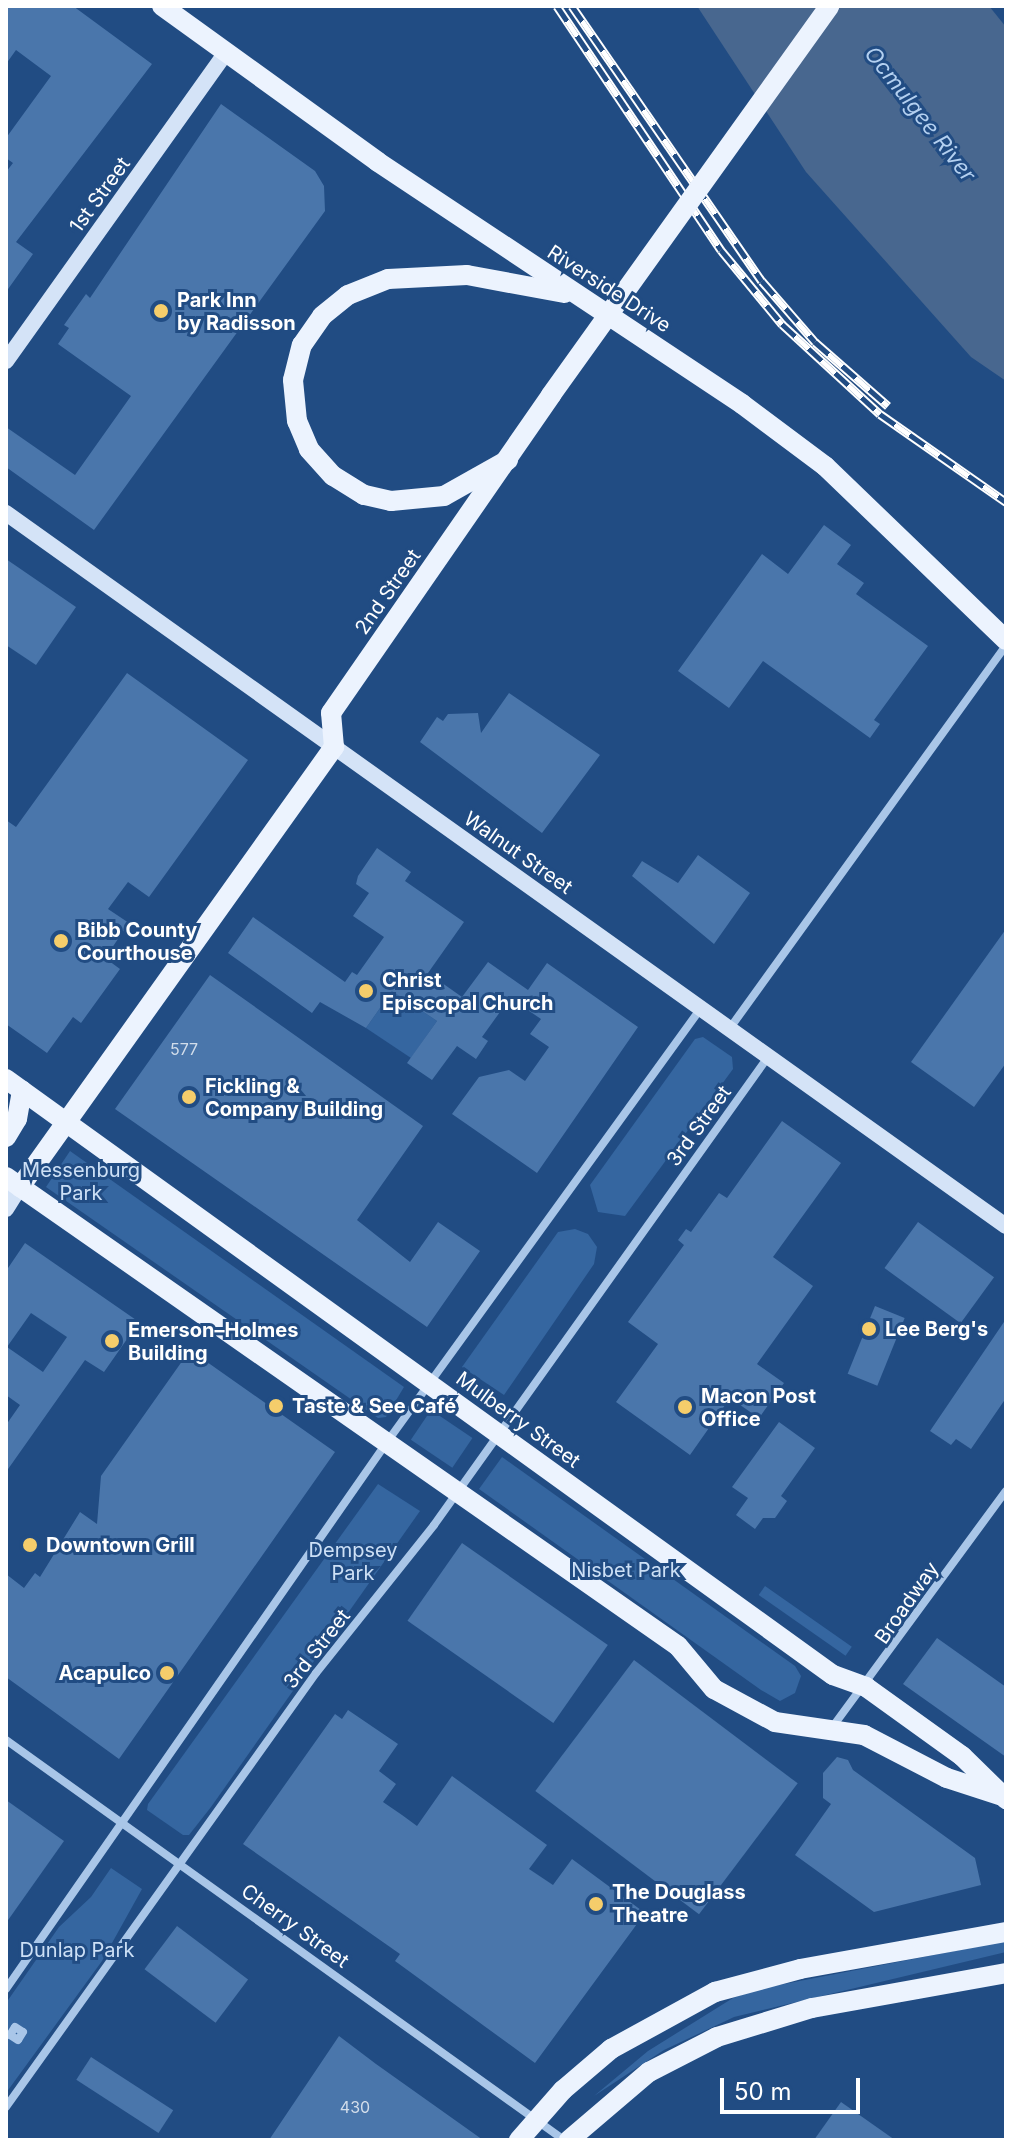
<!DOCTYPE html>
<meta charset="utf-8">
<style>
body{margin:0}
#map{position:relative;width:1012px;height:2146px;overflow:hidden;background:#214c83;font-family:Inter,sans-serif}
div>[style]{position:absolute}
.green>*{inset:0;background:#3566a0;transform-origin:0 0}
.water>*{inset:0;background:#48678f}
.building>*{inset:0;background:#4a76ab;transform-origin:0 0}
.street>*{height:8px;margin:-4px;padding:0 4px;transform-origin:4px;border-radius:4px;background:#a9c6e8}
.secondary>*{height:16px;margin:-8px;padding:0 8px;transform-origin:8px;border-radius:8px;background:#d4e3f7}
.primary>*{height:20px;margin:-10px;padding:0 10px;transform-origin:10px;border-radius:10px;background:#ecf3fe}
.rail>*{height:9px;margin-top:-4.5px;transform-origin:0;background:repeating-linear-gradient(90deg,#214c83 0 18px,#fff 0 36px);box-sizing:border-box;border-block:2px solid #fff}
.primary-bridge>*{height:20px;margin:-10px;padding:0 10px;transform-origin:10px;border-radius:10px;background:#ecf3fe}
.dots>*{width:22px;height:22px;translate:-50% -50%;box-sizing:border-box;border:4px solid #214c83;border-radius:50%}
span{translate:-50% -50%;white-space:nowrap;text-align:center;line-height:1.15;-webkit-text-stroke:6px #214c83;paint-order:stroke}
.number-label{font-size:16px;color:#d2ddea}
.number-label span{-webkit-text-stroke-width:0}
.street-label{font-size:20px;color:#fff}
.poi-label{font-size:20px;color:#fff;font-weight:700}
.left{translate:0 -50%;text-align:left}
.right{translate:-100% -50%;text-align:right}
.park-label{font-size:20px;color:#cde0f6}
.water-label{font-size:22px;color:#b4d0f0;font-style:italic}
.frame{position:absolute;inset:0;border:8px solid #fff;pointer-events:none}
.scale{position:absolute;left:720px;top:2078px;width:140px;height:36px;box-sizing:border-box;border:4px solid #fff;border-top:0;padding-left:10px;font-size:24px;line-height:28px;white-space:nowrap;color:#fff;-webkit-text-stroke:6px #214c83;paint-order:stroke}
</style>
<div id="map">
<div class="green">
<div style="clip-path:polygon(397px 984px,413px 1005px,437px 1021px,411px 1058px,366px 1028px)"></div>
<div style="clip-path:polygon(703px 1037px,732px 1057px,733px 1069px,625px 1216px,598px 1212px,590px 1185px,695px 1039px)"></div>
<div style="clip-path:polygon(70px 1151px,404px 1387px,386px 1417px,378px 1418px,46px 1187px)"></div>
<div style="clip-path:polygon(575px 1229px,588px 1234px,597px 1247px,594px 1264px,504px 1395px,462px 1367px,558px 1232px)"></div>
<div style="left:431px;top:1410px;width:50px;height:36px;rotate:34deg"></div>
<div style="clip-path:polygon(502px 1457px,795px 1666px,801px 1676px,795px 1693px,780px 1701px,761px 1690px,479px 1489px)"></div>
<div style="clip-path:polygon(378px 1484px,420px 1511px,211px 1807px,189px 1835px,183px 1835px,147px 1810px,148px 1804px)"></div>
<div style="left:765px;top:1586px;width:106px;height:11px;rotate:35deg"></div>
<div style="clip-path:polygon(111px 1868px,142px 1889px,102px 1961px,6px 2093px,6px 2003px,59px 1927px,91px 1897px)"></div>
<div style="clip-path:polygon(1006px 1941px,1006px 1952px,734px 2017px,664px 2050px,594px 2096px,648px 2051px,733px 1998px,758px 1989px)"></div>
</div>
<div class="water">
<div style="clip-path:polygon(697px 6px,989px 6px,1006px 27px,1006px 381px,971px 357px,806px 172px)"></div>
</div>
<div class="building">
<div style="clip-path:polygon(6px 6px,73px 6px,152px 64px,16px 242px,33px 254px,6px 292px,6px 172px,13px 163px,6px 158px,6px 138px,51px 76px,16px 50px,6px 64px)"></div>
<div style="clip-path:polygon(221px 104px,315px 171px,324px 186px,325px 211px,94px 530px,6px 467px,6px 427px,75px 475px,131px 396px,58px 344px,69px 328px,64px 325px,86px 294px,90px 298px)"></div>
<div style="clip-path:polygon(824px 525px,851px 545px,837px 564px,864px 583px,856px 594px,928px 646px,874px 720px,880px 724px,870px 738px,763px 661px,729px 708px,678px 671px,762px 554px,788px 574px)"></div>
<div style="clip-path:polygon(6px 559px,76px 607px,36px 665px,6px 645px)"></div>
<div style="clip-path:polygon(127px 673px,248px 760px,149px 897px,128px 882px,108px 909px,129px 923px,105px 958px,120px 969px,81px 1023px,73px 1017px,47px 1053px,6px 1024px,6px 820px,16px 827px)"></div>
<div style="clip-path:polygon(509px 693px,600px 755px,542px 833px,420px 742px,437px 717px,443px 721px,448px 714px,478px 713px,481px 733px)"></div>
<div style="clip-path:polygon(377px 848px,411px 872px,405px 881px,464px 922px,428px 973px,462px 997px,488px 962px,528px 990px,547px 963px,638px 1027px,537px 1173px,452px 1114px,479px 1077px,509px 1070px,525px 1081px,549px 1047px,530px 1034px,541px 1019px,510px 998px,482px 1037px,488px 1041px,476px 1059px,457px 1046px,432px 1080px,407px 1063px,437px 1021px,392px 991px,366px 1028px,320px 1002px,312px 1013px,228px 953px,253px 917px,345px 982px,352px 972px,357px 975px,384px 937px,353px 916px,369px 893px,356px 884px,358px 876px)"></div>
<div style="clip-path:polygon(698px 855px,750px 893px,714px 944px,632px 876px,642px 861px,678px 883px)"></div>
<div style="clip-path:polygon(1006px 929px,1006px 1063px,974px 1107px,911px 1062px)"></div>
<div style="clip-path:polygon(210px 975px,423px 1126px,357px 1220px,410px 1262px,438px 1222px,480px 1251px,427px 1327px,115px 1109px)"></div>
<div style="clip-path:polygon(782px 1121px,841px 1163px,773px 1257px,813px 1286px,757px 1364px,784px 1383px,759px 1418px,730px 1398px,690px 1455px,616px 1402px,658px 1344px,628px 1322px,684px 1245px,678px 1240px,686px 1229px,691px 1232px,719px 1193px,727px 1198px)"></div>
<div style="left:918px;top:1222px;width:94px;height:57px;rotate:36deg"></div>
<div style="clip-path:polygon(evenodd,25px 1243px,139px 1322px,104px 1372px,85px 1360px,6px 1472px,6px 1425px,20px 1405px,6px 1395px,6px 1271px,25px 1243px,31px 1313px,67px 1337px,43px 1372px,7px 1347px,31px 1313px)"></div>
<div style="left:875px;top:1306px;width:32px;height:73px;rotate:22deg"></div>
<div style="clip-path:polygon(1006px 1319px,1006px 1398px,971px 1449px,956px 1439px,951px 1445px,930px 1431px)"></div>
<div style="clip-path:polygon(190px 1350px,335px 1452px,119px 1759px,6px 1677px,6px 1574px,24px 1588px,35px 1573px,40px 1577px,80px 1512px,97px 1524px,101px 1476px)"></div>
<div style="clip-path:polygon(779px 1422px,815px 1448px,781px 1496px,787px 1501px,775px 1518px,763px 1518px,755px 1529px,736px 1515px,748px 1498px,732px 1487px)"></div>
<div style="left:462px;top:1543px;width:178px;height:95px;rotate:35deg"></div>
<div style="clip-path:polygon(937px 1638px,1006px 1687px,1006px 1757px,903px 1684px)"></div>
<div style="left:634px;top:1660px;width:205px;height:164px;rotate:37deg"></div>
<div style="clip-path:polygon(348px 1710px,398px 1744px,379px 1771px,396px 1784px,383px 1802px,402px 1815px,417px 1826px,452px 1776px,547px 1845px,529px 1869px,553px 1885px,572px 1859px,645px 1913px,535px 2063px,395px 1961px,400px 1954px,243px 1844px,335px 1714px,342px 1719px)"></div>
<div style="clip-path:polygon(837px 1757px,848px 1760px,853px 1770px,975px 1858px,981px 1885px,874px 1912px,795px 1855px,831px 1804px,823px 1798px,823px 1773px)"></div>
<div style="clip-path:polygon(6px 1800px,64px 1841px,6px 1923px)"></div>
<div style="left:177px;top:1926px;width:89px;height:54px;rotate:37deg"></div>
<div style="clip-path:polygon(339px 2036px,376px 2064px,483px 2140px,269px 2140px)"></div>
<div style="left:91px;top:2057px;width:98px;height:27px;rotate:33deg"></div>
<div style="clip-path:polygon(841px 2102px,895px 2140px,814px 2140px)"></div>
</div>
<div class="street">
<div style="left:730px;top:1028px;width:471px;rotate:-54.2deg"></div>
<div style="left:831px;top:1729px;width:295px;rotate:-53.7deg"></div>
<div style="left:6px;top:1740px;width:687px;rotate:35.63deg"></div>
<div style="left:6px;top:1989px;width:667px;rotate:-55.14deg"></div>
<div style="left:387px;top:1442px;width:536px;rotate:-54.11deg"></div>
<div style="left:15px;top:2027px;width:9px;rotate:32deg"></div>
<div style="left:23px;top:2032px;width:9px;rotate:122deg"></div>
<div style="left:18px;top:2040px;width:9px;rotate:-148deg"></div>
<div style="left:10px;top:2035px;width:9px;rotate:-58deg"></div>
<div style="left:6px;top:2107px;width:533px;rotate:-54.46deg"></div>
<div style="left:316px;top:1673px;width:189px;rotate:-51.4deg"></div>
<div style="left:434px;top:1525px;width:575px;rotate:-54.49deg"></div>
</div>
<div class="secondary">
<div style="left:6px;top:361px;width:379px;rotate:-54.5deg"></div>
<div style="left:6px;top:513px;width:1228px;rotate:35.49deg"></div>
<div style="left:6px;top:1209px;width:26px;rotate:-58deg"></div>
</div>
<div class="primary">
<div style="left:162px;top:6px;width:266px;rotate:35.8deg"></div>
<div style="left:378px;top:162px;width:437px;rotate:33.6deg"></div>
<div style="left:742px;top:404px;width:104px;rotate:36.8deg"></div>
<div style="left:825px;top:466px;width:251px;rotate:43.9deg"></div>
<div style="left:508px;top:460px;width:73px;rotate:150.6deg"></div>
<div style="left:444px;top:496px;width:53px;rotate:174.6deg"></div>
<div style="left:391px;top:501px;width:28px;rotate:-167deg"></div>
<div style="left:364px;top:495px;width:36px;rotate:-148deg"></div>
<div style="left:333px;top:476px;width:36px;rotate:-132deg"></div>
<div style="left:309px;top:449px;width:30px;rotate:-113deg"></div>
<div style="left:297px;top:421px;width:41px;rotate:-95.6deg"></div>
<div style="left:293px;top:380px;width:36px;rotate:-76deg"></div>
<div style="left:302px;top:345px;width:35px;rotate:-55deg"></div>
<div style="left:322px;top:316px;width:33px;rotate:-39deg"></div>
<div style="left:348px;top:295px;width:43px;rotate:-21.8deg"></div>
<div style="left:388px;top:279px;width:79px;rotate:-2.9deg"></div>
<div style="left:467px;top:275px;width:99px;rotate:10.5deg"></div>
<div style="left:6px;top:1079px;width:1019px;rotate:35.78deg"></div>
<div style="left:833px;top:1675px;width:35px;rotate:20deg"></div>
<div style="left:866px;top:1687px;width:118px;rotate:35.7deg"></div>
<div style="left:962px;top:1756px;width:62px;rotate:44.3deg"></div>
<div style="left:6px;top:1137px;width:21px;rotate:-59deg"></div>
<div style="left:17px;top:1119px;width:29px;rotate:-80deg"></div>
<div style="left:6px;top:1177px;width:819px;rotate:34.91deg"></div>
<div style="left:678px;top:1646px;width:56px;rotate:50.1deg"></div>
<div style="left:714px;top:1689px;width:69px;rotate:28.4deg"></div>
<div style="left:775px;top:1722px;width:90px;rotate:8.3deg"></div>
<div style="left:864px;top:1735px;width:93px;rotate:27.4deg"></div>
<div style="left:947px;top:1778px;width:55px;rotate:18.1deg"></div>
<div style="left:20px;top:1187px;width:541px;rotate:-54.49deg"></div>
<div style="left:334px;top:747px;width:34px;rotate:-95deg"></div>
<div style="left:331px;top:713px;width:387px;rotate:-55.3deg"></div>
<div style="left:519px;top:2140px;width:67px;rotate:-48.7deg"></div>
<div style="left:563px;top:2090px;width:63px;rotate:-40.5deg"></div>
<div style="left:611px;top:2049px;width:119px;rotate:-28.7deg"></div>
<div style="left:715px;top:1992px;width:88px;rotate:-15.1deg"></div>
<div style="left:800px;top:1969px;width:209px;rotate:-10.2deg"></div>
<div style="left:569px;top:2140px;width:105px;rotate:-40.4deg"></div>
<div style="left:649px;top:2072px;width:76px;rotate:-27.2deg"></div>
<div style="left:717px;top:2037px;width:99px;rotate:-17deg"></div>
<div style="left:812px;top:2008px;width:197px;rotate:-10.2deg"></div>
</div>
<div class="rail">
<div style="left:557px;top:6px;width:294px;rotate:56.1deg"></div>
<div style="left:721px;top:250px;width:96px;rotate:50.5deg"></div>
<div style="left:782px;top:324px;width:133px;rotate:42.6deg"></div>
<div style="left:880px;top:414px;width:154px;rotate:34.9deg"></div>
<div style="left:572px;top:6px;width:334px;rotate:55.4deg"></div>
<div style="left:762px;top:281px;width:81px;rotate:49deg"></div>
<div style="left:815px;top:342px;width:97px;rotate:41.2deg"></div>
</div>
<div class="primary-bridge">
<div style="left:551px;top:395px;width:478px;rotate:-54.4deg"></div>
</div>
<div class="dots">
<div style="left:161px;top:311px;background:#f5cd6b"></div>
<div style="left:61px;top:941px;background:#f5cd6b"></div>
<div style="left:366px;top:991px;background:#f5cd6b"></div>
<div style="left:189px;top:1097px;background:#f5cd6b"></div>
<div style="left:869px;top:1329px;background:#f5cd6b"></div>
<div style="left:112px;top:1341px;background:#f5cd6b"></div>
<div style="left:276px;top:1406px;background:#f5cd6b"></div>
<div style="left:685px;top:1407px;background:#f5cd6b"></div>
<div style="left:30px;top:1545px;background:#f5cd6b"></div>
<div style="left:167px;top:1673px;background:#f5cd6b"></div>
<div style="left:596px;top:1904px;background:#f5cd6b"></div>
</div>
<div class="number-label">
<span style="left:184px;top:1049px">577</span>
<span style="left:355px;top:2107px">430</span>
</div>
<div class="street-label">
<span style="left:100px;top:195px;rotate:-54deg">1st Street</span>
<span style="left:609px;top:289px;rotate:33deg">Riverside Drive</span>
<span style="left:388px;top:592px;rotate:-55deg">2nd Street</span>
<span style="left:518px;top:853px;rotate:35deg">Walnut Street</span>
<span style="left:699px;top:1126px;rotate:-54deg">3rd Street</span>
<span style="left:518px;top:1420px;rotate:36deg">Mulberry Street</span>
<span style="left:907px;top:1603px;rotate:-55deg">Broadway</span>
<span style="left:317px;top:1649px;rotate:-52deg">3rd Street</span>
<span style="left:295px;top:1926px;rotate:36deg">Cherry Street</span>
</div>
<div class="poi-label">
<span class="left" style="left:177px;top:312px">Park Inn<br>by Radisson</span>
<span class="left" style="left:77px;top:942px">Bibb County<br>Courthouse</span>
<span class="left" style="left:382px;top:992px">Christ<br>Episcopal Church</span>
<span class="left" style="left:205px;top:1098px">Fickling &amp;<br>Company Building</span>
<span class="left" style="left:885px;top:1329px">Lee Berg's</span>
<span class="left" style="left:128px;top:1342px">Emerson–Holmes<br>Building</span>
<span class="left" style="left:701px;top:1408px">Macon Post<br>Office</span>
<span class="left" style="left:292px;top:1406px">Taste &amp; See Café</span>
<span class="left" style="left:46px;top:1545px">Downtown Grill</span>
<span class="right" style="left:151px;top:1673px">Acapulco</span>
<span class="left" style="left:612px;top:1904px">The Douglass<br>Theatre</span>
</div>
<div class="park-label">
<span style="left:81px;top:1182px">Messenburg<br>Park</span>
<span style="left:353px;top:1562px">Dempsey<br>Park</span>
<span style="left:626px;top:1570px">Nisbet Park</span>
<span style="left:77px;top:1950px">Dunlap Park</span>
</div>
<div class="water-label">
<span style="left:920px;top:114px;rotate:52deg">Ocmulgee River</span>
</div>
<div class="frame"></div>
<div class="scale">50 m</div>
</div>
